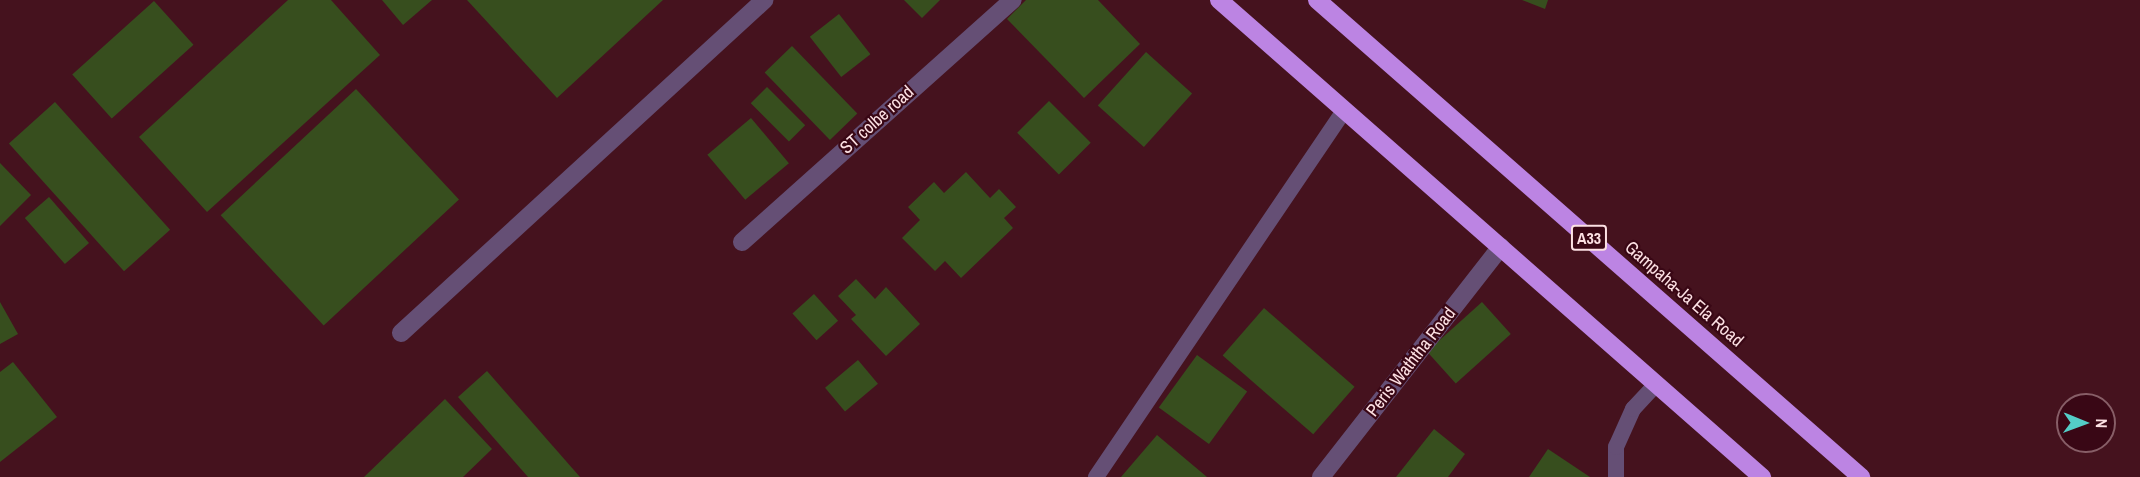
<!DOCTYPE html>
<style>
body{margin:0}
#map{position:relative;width:2140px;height:477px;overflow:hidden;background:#45121e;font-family:"Archivo Narrow",sans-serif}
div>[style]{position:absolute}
.building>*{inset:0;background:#374e1e;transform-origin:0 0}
.lane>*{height:16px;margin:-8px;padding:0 8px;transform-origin:8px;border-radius:8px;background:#654f75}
.street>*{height:18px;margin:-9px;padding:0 9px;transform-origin:9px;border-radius:9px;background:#654f75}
.highway>*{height:18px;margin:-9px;padding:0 9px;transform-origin:9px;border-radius:9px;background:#bc84e3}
span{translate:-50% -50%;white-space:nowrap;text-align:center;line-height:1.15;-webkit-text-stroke:4.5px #390715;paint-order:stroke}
.shield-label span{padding:2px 4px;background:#390715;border:2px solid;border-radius:4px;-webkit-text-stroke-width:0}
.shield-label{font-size:16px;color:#fce0e3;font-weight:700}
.street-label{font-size:18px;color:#fce0e3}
.north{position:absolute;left:2056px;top:393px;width:60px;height:60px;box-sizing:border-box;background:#390715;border:2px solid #875e67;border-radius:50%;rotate:91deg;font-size:16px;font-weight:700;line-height:24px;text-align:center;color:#fce0e3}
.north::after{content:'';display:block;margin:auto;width:21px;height:27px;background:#54cdc7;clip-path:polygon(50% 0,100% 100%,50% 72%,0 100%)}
</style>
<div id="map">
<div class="building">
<div style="clip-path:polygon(288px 0,331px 0,380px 55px,207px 212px,139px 137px)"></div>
<div style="clip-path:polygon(382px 0,432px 0,403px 25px)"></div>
<div style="clip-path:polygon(467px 0,663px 0,557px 98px)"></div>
<div style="clip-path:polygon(904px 0,940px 0,922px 18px)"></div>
<div style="clip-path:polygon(1026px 0,1098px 0,1140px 44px,1084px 98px,1007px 19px)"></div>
<div style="clip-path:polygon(1522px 0,1548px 0,1545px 9px)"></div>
<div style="left:154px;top:1px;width:59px;height:110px;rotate:48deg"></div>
<div style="left:839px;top:14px;width:51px;height:37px;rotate:52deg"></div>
<div style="left:792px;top:46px;width:94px;height:38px;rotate:46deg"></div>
<div style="left:1146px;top:52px;width:62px;height:72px;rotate:42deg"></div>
<div style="left:767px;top:87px;width:54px;height:23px;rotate:45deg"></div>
<div style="left:356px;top:89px;width:151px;height:185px;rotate:47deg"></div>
<div style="left:1049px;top:101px;width:59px;height:45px;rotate:45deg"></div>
<div style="left:55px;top:102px;width:172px;height:62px;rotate:48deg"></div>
<div style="left:751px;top:118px;width:59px;height:57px;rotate:50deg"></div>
<div style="clip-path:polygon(0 163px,31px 195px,0 226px)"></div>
<div style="clip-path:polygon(966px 172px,990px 198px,999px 189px,1016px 207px,1004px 218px,1013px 228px,961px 278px,945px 261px,935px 271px,902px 238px,920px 220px,908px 207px,934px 182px,944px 193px)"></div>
<div style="left:49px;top:197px;width:61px;height:32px;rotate:49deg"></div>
<div style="clip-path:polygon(856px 279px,875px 299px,886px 287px,920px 324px,886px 356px,851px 319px,856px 315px,838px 296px)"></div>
<div style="left:814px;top:294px;width:36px;height:29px;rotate:48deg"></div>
<div style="clip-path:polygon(0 302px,18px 334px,0 344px)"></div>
<div style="left:1482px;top:302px;width:43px;height:74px;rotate:48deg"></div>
<div style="left:1264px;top:308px;width:120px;height:63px;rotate:41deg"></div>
<div style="left:1197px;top:355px;width:62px;height:65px;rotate:36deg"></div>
<div style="left:858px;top:360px;width:31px;height:43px;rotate:50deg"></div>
<div style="clip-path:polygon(13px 362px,57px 417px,0 462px,0 372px)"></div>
<div style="clip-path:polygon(487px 371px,580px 477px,528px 477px,458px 397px)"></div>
<div style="clip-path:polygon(445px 399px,492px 449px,463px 477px,364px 477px)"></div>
<div style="clip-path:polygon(1434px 429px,1465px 454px,1448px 477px,1396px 477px)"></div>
<div style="clip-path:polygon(1157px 435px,1207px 477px,1121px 477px)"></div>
<div style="clip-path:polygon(1548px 449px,1590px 477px,1529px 477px)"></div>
</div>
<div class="lane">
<div style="left:1096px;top:477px;width:439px;rotate:-55.9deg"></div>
<div style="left:1616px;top:477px;width:30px;rotate:-90deg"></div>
<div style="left:1616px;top:447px;width:42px;rotate:-65.9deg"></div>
<div style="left:1633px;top:409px;width:34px;rotate:-47deg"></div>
</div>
<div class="street">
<div style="left:742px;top:242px;width:363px;rotate:-41.8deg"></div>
<div style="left:401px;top:333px;width:493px;rotate:-42.5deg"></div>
<div style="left:1321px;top:477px;width:292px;rotate:-52deg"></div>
</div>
<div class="highway">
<div style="left:1219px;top:0;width:723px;rotate:41.3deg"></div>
<div style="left:1317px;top:0;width:724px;rotate:41.25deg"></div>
</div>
<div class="shield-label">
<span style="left:1589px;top:238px">A33</span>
</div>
<div class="street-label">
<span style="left:877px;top:120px;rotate:-42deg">ST colbe road</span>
<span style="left:1684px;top:294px;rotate:41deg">Gampaha-Ja Ela Road</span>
<span style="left:1411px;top:362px;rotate:-52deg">Peris Waththa Road</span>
</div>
<div class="north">N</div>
</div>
